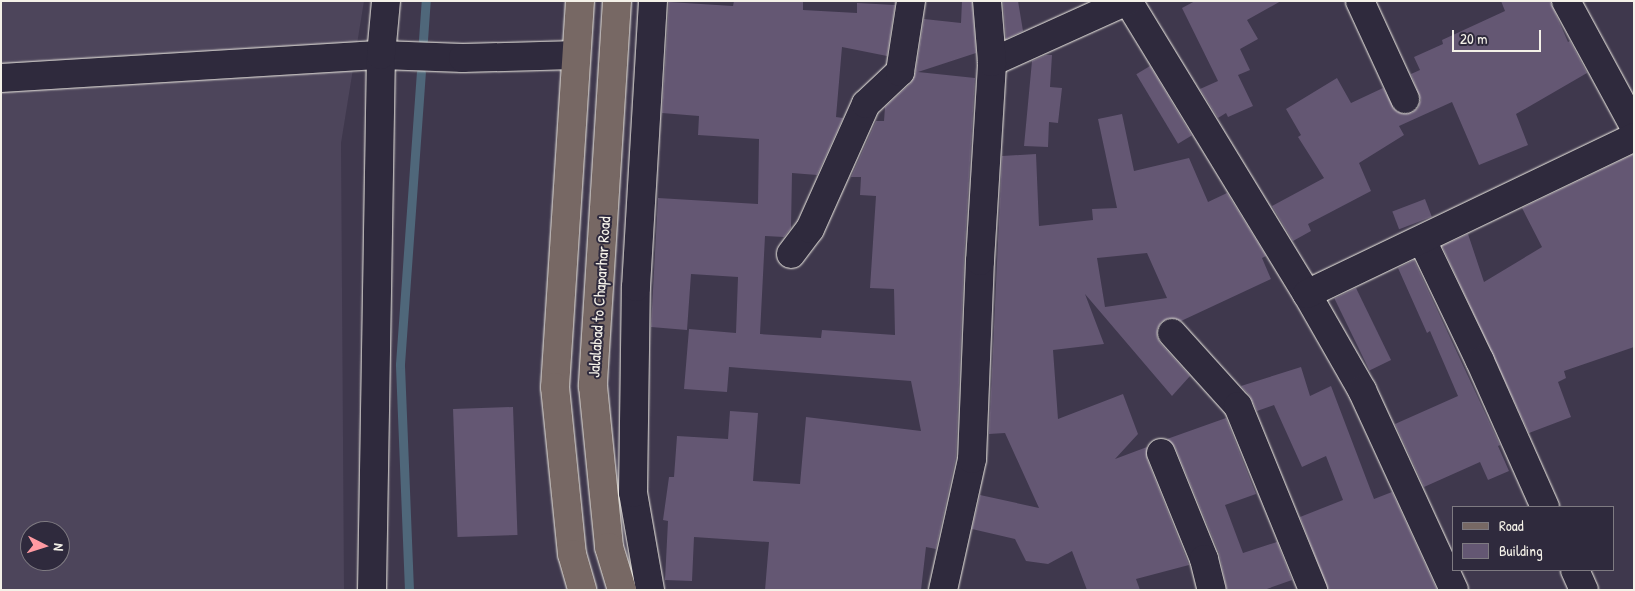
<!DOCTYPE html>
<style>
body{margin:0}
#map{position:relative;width:1635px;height:591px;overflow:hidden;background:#3f384d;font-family:"Patrick Hand",sans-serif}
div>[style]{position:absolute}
.built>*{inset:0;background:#4d455b}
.stream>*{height:9px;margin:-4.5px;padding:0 4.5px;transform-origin:4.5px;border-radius:4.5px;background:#4f677a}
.building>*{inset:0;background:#645773;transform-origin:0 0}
.roads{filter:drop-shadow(0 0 1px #f4f1e8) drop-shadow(0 0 1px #f4f1e8)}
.street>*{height:28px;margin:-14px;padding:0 14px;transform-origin:14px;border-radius:14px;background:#2f2a3d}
.primary>*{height:28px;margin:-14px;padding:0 14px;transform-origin:14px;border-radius:14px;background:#776864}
span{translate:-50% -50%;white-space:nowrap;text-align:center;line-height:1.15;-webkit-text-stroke:4px #2f2a3d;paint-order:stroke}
.street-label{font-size:16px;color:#f4f1e8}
.frame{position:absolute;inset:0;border:2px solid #f4f1e8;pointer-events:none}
.legend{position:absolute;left:1452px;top:506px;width:162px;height:65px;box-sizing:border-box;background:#2f2a3d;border:1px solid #7e7a81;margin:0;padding:6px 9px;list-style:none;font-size:15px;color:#f4f1e8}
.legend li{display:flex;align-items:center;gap:10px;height:25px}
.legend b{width:25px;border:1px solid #7e7a81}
.north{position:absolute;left:20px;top:521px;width:50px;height:50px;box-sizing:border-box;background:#2f2a3d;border:1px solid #7e7a81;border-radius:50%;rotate:95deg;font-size:14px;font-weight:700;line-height:20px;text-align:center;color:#f4f1e8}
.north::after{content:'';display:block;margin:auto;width:18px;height:22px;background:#ff9aa2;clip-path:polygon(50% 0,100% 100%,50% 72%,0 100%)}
.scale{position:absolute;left:1452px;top:30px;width:89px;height:22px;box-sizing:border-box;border:2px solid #f4f1e8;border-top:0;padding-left:6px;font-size:15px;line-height:18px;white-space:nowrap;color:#f4f1e8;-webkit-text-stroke:4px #2f2a3d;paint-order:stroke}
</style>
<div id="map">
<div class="built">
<div style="clip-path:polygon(evenodd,1px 1px,364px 1px,341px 143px,344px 590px,1px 590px,1px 1px,30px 531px,60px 531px,60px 561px,30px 561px,30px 531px)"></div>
</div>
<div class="stream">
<div style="left:423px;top:40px;width:39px;rotate:-86deg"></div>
<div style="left:409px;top:590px;width:226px;rotate:-92.3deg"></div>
<div style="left:400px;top:364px;width:292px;rotate:-85.9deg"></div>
</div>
<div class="building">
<div style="clip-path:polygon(734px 1px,803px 1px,803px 10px,857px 13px,857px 3px,895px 5px,887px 56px,842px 47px,836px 117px,843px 118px,817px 175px,792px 173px,791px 228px,784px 237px,765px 236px,760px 334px,821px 338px,822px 330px,895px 335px,894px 289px,870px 288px,876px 196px,860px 195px,861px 177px,851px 177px,876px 121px,884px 121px,885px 107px,911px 83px,915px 75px,924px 19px,961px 23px,962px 1px,972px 1px,976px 53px,918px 72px,975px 78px,964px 260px,956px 457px,936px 549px,926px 547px,921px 590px,765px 590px,769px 542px,694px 537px,692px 581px,665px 580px,668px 521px,663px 520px,669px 477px,674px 477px,677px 436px,728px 439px,730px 411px,758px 413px,753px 481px,800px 484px,806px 417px,921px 431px,911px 381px,729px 367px,727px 392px,684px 389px,689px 329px,736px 333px,738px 277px,691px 274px,687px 330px,651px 327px,658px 198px,758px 204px,759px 139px,698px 135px,699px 116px,662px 113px,669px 2px,733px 6px)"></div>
<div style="clip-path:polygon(1003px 1px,1018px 1px,1023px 31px,1006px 39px)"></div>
<div style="clip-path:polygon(1195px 1px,1281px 1px,1247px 20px,1258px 39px,1240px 49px,1250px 70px,1238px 75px,1253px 106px,1228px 117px,1226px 113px,1218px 118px,1200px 89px,1218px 81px,1182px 8px)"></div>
<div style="clip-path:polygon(1501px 1px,1550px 1px,1568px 42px,1570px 41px,1587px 73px,1516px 114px,1528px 145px,1479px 165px,1452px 102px,1399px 126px,1404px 135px,1359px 163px,1371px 191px,1308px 224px,1311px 231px,1293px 241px,1272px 206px,1324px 178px,1298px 137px,1301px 135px,1286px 109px,1337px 78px,1351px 103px,1383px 88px,1396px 111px,1403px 114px,1412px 113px,1418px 108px,1421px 100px,1411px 74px,1420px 70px,1414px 57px,1443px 44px,1442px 40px,1505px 11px)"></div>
<div style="clip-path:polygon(1046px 55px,1052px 55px,1050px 87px,1062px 88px,1058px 123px,1049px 122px,1048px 147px,1024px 146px,1032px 61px)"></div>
<div style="left:1150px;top:66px;width:81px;height:16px;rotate:59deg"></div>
<div style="clip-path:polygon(evenodd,1122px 114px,1134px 171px,1189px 158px,1208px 202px,1227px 193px,1266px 256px,1262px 258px,1271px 279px,1181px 321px,1169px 318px,1161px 322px,1157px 329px,1157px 337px,1160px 343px,1190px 376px,1172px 396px,1085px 294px,1104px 344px,1053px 350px,1058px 419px,1123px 394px,1138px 434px,1115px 459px,1147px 447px,1147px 459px,1189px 565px,1136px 579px,1140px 590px,1087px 590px,1072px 551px,1048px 564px,1026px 561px,1015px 539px,972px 529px,980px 495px,1039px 508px,1005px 433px,989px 434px,1002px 156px,1036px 154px,1039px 226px,1093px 220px,1092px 209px,1117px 208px,1098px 119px,1122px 114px,1147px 253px,1167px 298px,1105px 307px,1097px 258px,1147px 253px)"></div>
<div style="clip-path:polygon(1634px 154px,1634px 347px,1564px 371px,1566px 378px,1558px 382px,1571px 417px,1529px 433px,1442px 246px,1468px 234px,1484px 282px,1542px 247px,1522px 208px)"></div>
<div style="left:1425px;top:199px;width:19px;height:35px;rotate:69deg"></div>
<div style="clip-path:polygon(1414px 260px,1500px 445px,1498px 446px,1509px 471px,1488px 480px,1480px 462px,1424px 487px,1395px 424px,1458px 396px,1430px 331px,1427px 333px,1398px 268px)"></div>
<div style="left:1356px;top:288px;width:80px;height:24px;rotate:64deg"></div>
<div style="clip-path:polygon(1301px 367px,1310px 396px,1331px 386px,1374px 499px,1392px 492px,1437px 590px,1328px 590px,1300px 517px,1343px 500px,1326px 456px,1302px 467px,1274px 405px,1257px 411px,1250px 396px,1241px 386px)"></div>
<div style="left:513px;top:407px;width:128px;height:60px;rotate:88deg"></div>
<div style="clip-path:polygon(1226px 418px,1256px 494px,1225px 505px,1243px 553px,1277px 542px,1292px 580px,1264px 590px,1227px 590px,1219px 553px,1175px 447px,1167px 439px)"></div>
</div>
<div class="roads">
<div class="street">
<div style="left:1128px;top:1px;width:343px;rotate:58.6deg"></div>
<div style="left:1307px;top:294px;width:111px;rotate:60.2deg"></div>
<div style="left:1362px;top:390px;width:220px;rotate:65.3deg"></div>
<div style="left:1360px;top:1px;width:108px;rotate:65.3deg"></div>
<div style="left:1566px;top:1px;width:142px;rotate:61.5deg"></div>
<div style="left:992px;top:62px;width:148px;rotate:-24.3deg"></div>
<div style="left:1px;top:78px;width:381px;rotate:-3.5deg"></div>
<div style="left:381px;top:55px;width:82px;rotate:2.1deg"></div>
<div style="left:463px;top:58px;width:113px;rotate:-1.5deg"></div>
<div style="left:1422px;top:240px;width:134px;rotate:64.4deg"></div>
<div style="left:1480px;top:361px;width:160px;rotate:66deg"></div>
<div style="left:791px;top:254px;width:31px;rotate:-53deg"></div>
<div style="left:810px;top:229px;width:137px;rotate:-65.9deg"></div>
<div style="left:866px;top:104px;width:47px;rotate:-43.3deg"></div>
<div style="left:900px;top:72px;width:72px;rotate:-81.2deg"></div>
<div style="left:1307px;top:294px;width:363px;rotate:-25.6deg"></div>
<div style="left:1172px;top:333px;width:98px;rotate:47.9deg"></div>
<div style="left:1238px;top:406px;width:199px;rotate:67.8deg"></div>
<div style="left:1161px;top:453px;width:114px;rotate:67.9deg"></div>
<div style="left:1204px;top:559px;width:32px;rotate:76deg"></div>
<div style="left:1575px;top:570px;width:22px;rotate:66deg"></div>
<div style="left:372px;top:590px;width:535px;rotate:-89.04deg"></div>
<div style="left:381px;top:55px;width:54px;rotate:-84.7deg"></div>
<div style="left:650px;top:590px;width:98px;rotate:-99.9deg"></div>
<div style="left:633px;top:493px;width:206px;rotate:-89.2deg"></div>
<div style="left:636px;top:287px;width:287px;rotate:-86.6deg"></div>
<div style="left:943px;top:590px;width:134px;rotate:-77.5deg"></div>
<div style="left:972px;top:459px;width:198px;rotate:-87.7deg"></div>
<div style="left:980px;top:261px;width:199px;rotate:-86.5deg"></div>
<div style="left:992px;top:62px;width:61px;rotate:-94.7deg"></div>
</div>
<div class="primary">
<div style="left:580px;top:1px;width:387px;rotate:93.7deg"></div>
<div style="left:555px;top:387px;width:168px;rotate:84.2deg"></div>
<div style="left:572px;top:554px;width:37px;rotate:74deg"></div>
<div style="left:617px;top:1px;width:386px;rotate:93.6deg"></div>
<div style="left:593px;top:386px;width:162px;rotate:84.3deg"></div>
<div style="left:609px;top:547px;width:45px;rotate:73.2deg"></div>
</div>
</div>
<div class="street-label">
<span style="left:599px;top:297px;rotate:-86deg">Jalalabad to Chaparhar Road</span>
</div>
<div class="frame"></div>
<ul class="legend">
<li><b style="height:6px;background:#776864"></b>Road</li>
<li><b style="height:14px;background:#645773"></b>Building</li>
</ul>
<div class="north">N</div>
<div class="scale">20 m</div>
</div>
